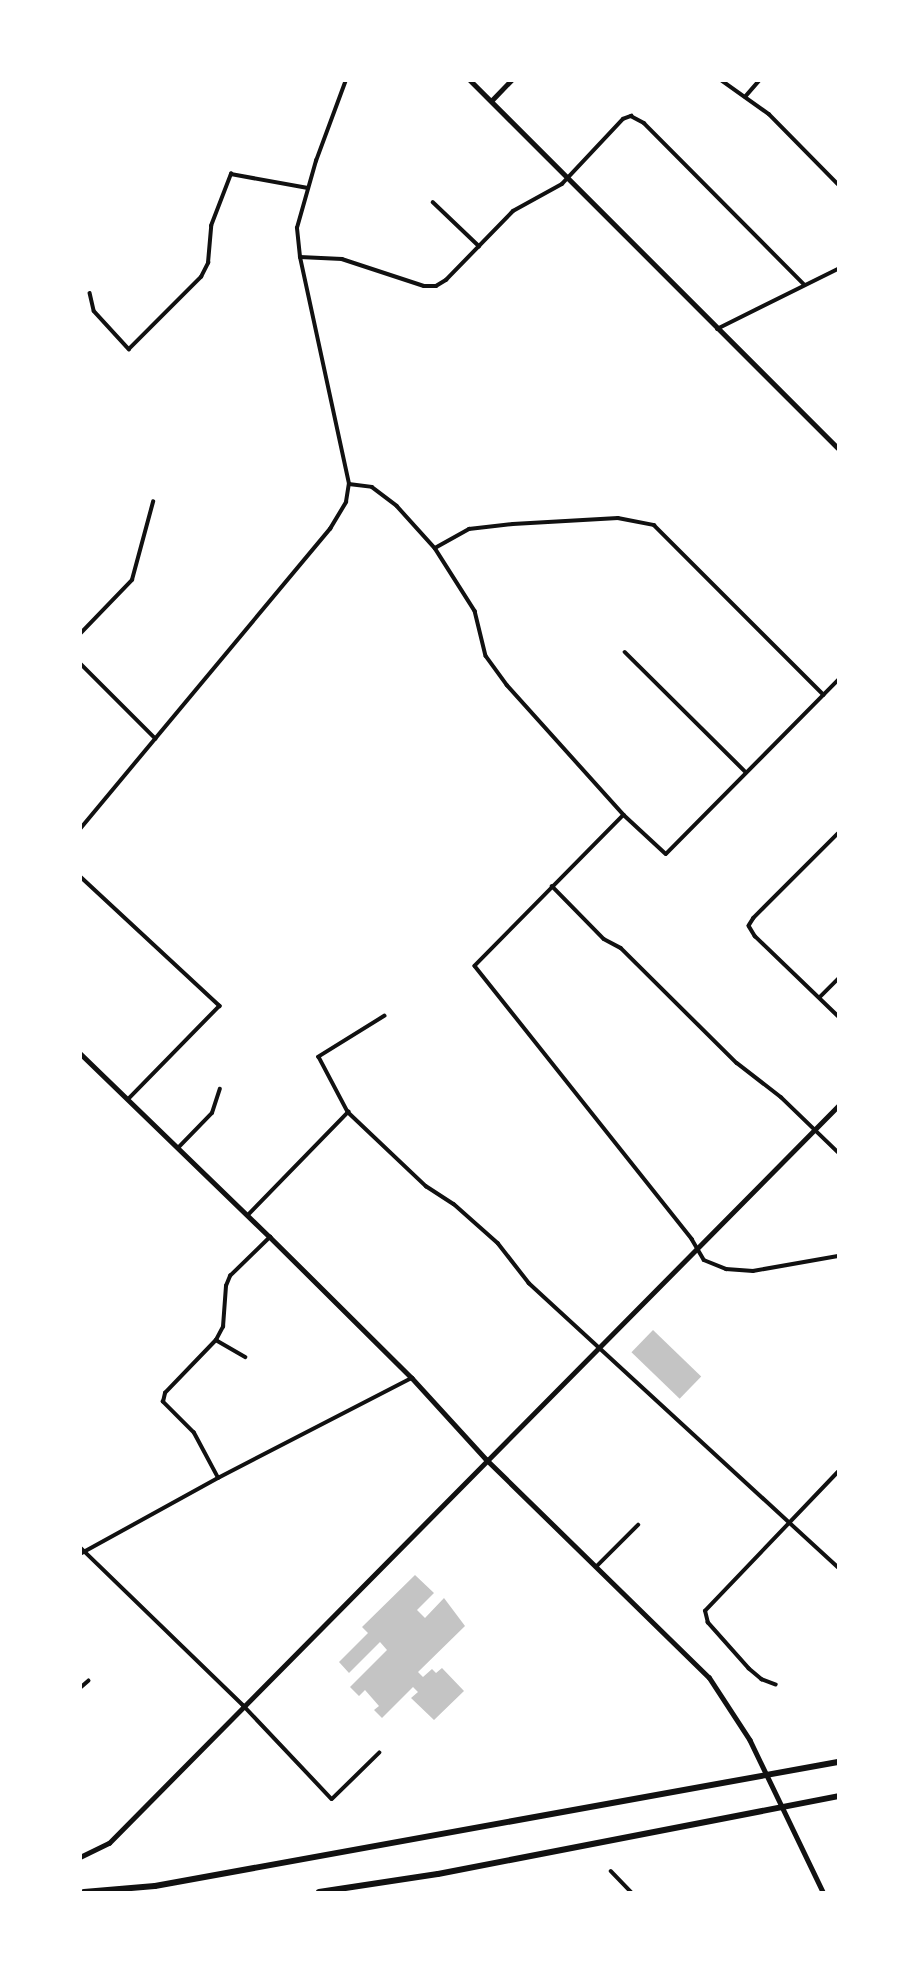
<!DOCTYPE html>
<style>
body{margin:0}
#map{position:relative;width:919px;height:1973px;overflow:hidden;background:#fff;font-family:"PT Sans",sans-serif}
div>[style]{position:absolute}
.building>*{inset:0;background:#c4c4c4;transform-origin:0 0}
.minor>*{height:3.5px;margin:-1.75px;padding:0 1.75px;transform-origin:1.75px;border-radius:1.75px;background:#111}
.tertiary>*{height:4.5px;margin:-2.25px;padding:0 2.25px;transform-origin:2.25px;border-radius:2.25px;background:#111}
.secondary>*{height:4.5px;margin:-2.25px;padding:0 2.25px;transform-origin:2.25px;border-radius:2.25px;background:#111}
.motorway>*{height:6px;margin:-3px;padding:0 3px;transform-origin:3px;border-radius:3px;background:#111}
span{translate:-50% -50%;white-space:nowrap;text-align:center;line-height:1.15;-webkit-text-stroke:7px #fff;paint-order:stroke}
.frame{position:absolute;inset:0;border:82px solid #fff;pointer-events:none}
</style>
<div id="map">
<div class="building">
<div style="left:653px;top:1330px;width:67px;height:31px;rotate:44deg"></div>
<div style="clip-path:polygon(415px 1575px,434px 1593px,417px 1610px,425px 1618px,444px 1598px,465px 1626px,418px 1672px,423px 1677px,432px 1669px,436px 1673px,442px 1668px,464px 1691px,434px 1720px,411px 1698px,418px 1692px,413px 1687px,382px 1718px,374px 1710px,379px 1706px,365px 1690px,359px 1696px,350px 1687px,387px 1650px,380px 1642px,349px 1673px,339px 1662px,368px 1633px,362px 1627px)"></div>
</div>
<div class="minor">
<div style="left:721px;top:80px;width:59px;rotate:35.3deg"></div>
<div style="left:769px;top:114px;width:98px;rotate:45.4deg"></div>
<div style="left:745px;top:97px;width:23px;rotate:-49deg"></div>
<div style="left:433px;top:202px;width:64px;rotate:43.7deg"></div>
<div style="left:300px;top:257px;width:42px;rotate:2.7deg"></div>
<div style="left:342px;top:259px;width:86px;rotate:18.2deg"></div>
<div style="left:424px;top:286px;width:12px"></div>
<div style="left:436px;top:286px;width:12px;rotate:-31deg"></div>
<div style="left:446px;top:280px;width:96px;rotate:-45.8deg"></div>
<div style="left:513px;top:211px;width:56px;rotate:-28.9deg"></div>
<div style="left:562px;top:184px;width:89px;rotate:-46.8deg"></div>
<div style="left:623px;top:119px;width:9px;rotate:-21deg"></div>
<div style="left:631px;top:116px;width:15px;rotate:28deg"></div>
<div style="left:644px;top:123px;width:227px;rotate:45.2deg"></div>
<div style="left:90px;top:293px;width:18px;rotate:77deg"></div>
<div style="left:94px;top:311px;width:52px;rotate:47.4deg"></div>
<div style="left:129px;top:349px;width:102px;rotate:-45deg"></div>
<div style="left:201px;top:277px;width:16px;rotate:-63deg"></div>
<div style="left:208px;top:263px;width:37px;rotate:-85deg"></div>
<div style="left:211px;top:226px;width:56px;rotate:-69deg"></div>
<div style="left:231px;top:174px;width:78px;rotate:10.3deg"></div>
<div style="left:717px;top:329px;width:135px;rotate:-26.4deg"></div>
<div style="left:349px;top:484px;width:23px;rotate:7deg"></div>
<div style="left:372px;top:487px;width:31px;rotate:37deg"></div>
<div style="left:397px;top:506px;width:57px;rotate:47.9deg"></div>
<div style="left:435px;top:548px;width:75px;rotate:57.6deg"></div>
<div style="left:475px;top:611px;width:46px;rotate:76.3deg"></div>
<div style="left:486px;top:656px;width:36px;rotate:54deg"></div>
<div style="left:507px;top:685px;width:175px;rotate:48deg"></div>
<div style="left:624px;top:815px;width:57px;rotate:42.9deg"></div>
<div style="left:666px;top:854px;width:245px;rotate:-45.3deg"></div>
<div style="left:435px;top:548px;width:39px;rotate:-29deg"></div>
<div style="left:469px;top:529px;width:44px;rotate:-6.5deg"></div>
<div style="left:513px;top:524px;width:105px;rotate:-3.3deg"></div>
<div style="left:618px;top:518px;width:37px;rotate:11deg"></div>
<div style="left:654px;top:525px;width:240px;rotate:45deg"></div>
<div style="left:80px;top:634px;width:75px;rotate:-46.1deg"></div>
<div style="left:132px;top:580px;width:81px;rotate:-74.9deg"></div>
<div style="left:625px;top:652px;width:170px;rotate:44.8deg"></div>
<div style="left:80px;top:663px;width:107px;rotate:45deg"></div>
<div style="left:624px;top:815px;width:212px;rotate:134.6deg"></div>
<div style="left:475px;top:966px;width:349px;rotate:51.5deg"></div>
<div style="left:692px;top:1239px;width:24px;rotate:60deg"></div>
<div style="left:704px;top:1260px;width:24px;rotate:22deg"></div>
<div style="left:726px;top:1269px;width:27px;rotate:4deg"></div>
<div style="left:753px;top:1271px;width:86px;rotate:-10deg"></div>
<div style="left:80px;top:829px;width:391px;rotate:-50.2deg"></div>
<div style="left:330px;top:529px;width:31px;rotate:-59deg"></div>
<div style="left:346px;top:502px;width:18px;rotate:-81deg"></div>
<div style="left:349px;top:484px;width:232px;rotate:-102.2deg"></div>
<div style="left:300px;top:257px;width:29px;rotate:-96deg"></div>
<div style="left:297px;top:228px;width:70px;rotate:-74.2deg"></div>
<div style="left:316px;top:161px;width:86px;rotate:-69.7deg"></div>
<div style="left:838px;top:834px;width:119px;rotate:135deg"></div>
<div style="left:754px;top:918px;width:9px;rotate:122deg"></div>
<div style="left:749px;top:926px;width:12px;rotate:59deg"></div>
<div style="left:755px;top:936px;width:115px;rotate:43.9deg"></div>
<div style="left:80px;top:876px;width:191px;rotate:42.9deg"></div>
<div style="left:220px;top:1006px;width:130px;rotate:134.4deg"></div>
<div style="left:552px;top:886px;width:74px;rotate:45.5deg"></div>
<div style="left:604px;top:939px;width:19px;rotate:28deg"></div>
<div style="left:621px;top:948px;width:163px;rotate:44.8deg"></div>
<div style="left:737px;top:1063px;width:56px;rotate:37.7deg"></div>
<div style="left:781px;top:1097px;width:79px;rotate:44deg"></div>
<div style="left:820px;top:997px;width:25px;rotate:-45deg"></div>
<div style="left:385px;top:1016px;width:78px;rotate:148.2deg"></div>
<div style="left:319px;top:1057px;width:62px;rotate:62.2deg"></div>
<div style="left:348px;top:1112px;width:108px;rotate:43.5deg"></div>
<div style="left:426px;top:1186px;width:33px;rotate:33deg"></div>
<div style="left:454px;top:1204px;width:59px;rotate:41.6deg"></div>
<div style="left:498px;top:1243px;width:51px;rotate:52.2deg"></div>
<div style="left:529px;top:1283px;width:420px;rotate:42.6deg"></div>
<div style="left:179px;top:1147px;width:47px;rotate:-45.9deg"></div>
<div style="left:212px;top:1113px;width:25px;rotate:-72deg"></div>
<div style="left:248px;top:1215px;width:144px;rotate:-45.8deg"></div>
<div style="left:216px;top:1340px;width:34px;rotate:30deg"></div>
<div style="left:218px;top:1478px;width:51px;rotate:-118.1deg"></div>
<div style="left:194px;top:1433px;width:44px;rotate:-135deg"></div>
<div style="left:163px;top:1402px;width:9px;rotate:-77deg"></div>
<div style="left:165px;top:1393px;width:74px;rotate:-46.1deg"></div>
<div style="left:216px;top:1340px;width:15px;rotate:-62deg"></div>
<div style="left:223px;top:1327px;width:41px;rotate:-85.8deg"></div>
<div style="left:226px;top:1286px;width:11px;rotate:-68deg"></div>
<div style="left:230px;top:1276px;width:56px;rotate:-44.3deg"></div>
<div style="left:80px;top:1547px;width:227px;rotate:44.1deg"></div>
<div style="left:243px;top:1705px;width:129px;rotate:46.6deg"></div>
<div style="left:332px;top:1799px;width:66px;rotate:-44.4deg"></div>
<div style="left:80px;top:1554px;width:158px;rotate:-28.8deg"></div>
<div style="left:218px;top:1478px;width:218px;rotate:-27.3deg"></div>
<div style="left:597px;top:1566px;width:58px;rotate:-45deg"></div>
<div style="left:776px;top:1685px;width:15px;rotate:-160deg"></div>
<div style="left:762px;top:1680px;width:17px;rotate:-140deg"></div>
<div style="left:749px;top:1669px;width:62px;rotate:-131.7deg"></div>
<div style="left:708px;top:1623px;width:12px;rotate:-104deg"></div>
<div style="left:705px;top:1611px;width:192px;rotate:-46.3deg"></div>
<div style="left:80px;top:1688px;width:11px;rotate:-41deg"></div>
<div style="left:611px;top:1871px;width:29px;rotate:46deg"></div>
</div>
<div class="tertiary">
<div style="left:492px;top:100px;width:28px;rotate:-46deg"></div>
<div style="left:80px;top:1053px;width:264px;rotate:44.1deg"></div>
<div style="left:270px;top:1237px;width:200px;rotate:44.8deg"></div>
<div style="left:412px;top:1378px;width:110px;rotate:47.6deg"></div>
<div style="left:486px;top:1459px;width:312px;rotate:44.4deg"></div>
<div style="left:709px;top:1677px;width:75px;rotate:56.9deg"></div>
<div style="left:750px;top:1740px;width:169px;rotate:64.3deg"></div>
<div style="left:80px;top:1857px;width:32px;rotate:-26deg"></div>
<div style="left:109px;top:1843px;width:1037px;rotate:-45.31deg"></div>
</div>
<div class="secondary">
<div style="left:470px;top:80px;width:520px;rotate:45deg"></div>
</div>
<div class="motorway">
<div style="left:84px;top:1892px;width:71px;rotate:-4.8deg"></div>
<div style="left:155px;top:1886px;width:694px;rotate:-10.29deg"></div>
<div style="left:319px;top:1892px;width:120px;rotate:-8.6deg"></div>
<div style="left:438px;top:1874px;width:408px;rotate:-11deg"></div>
</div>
<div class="frame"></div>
</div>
